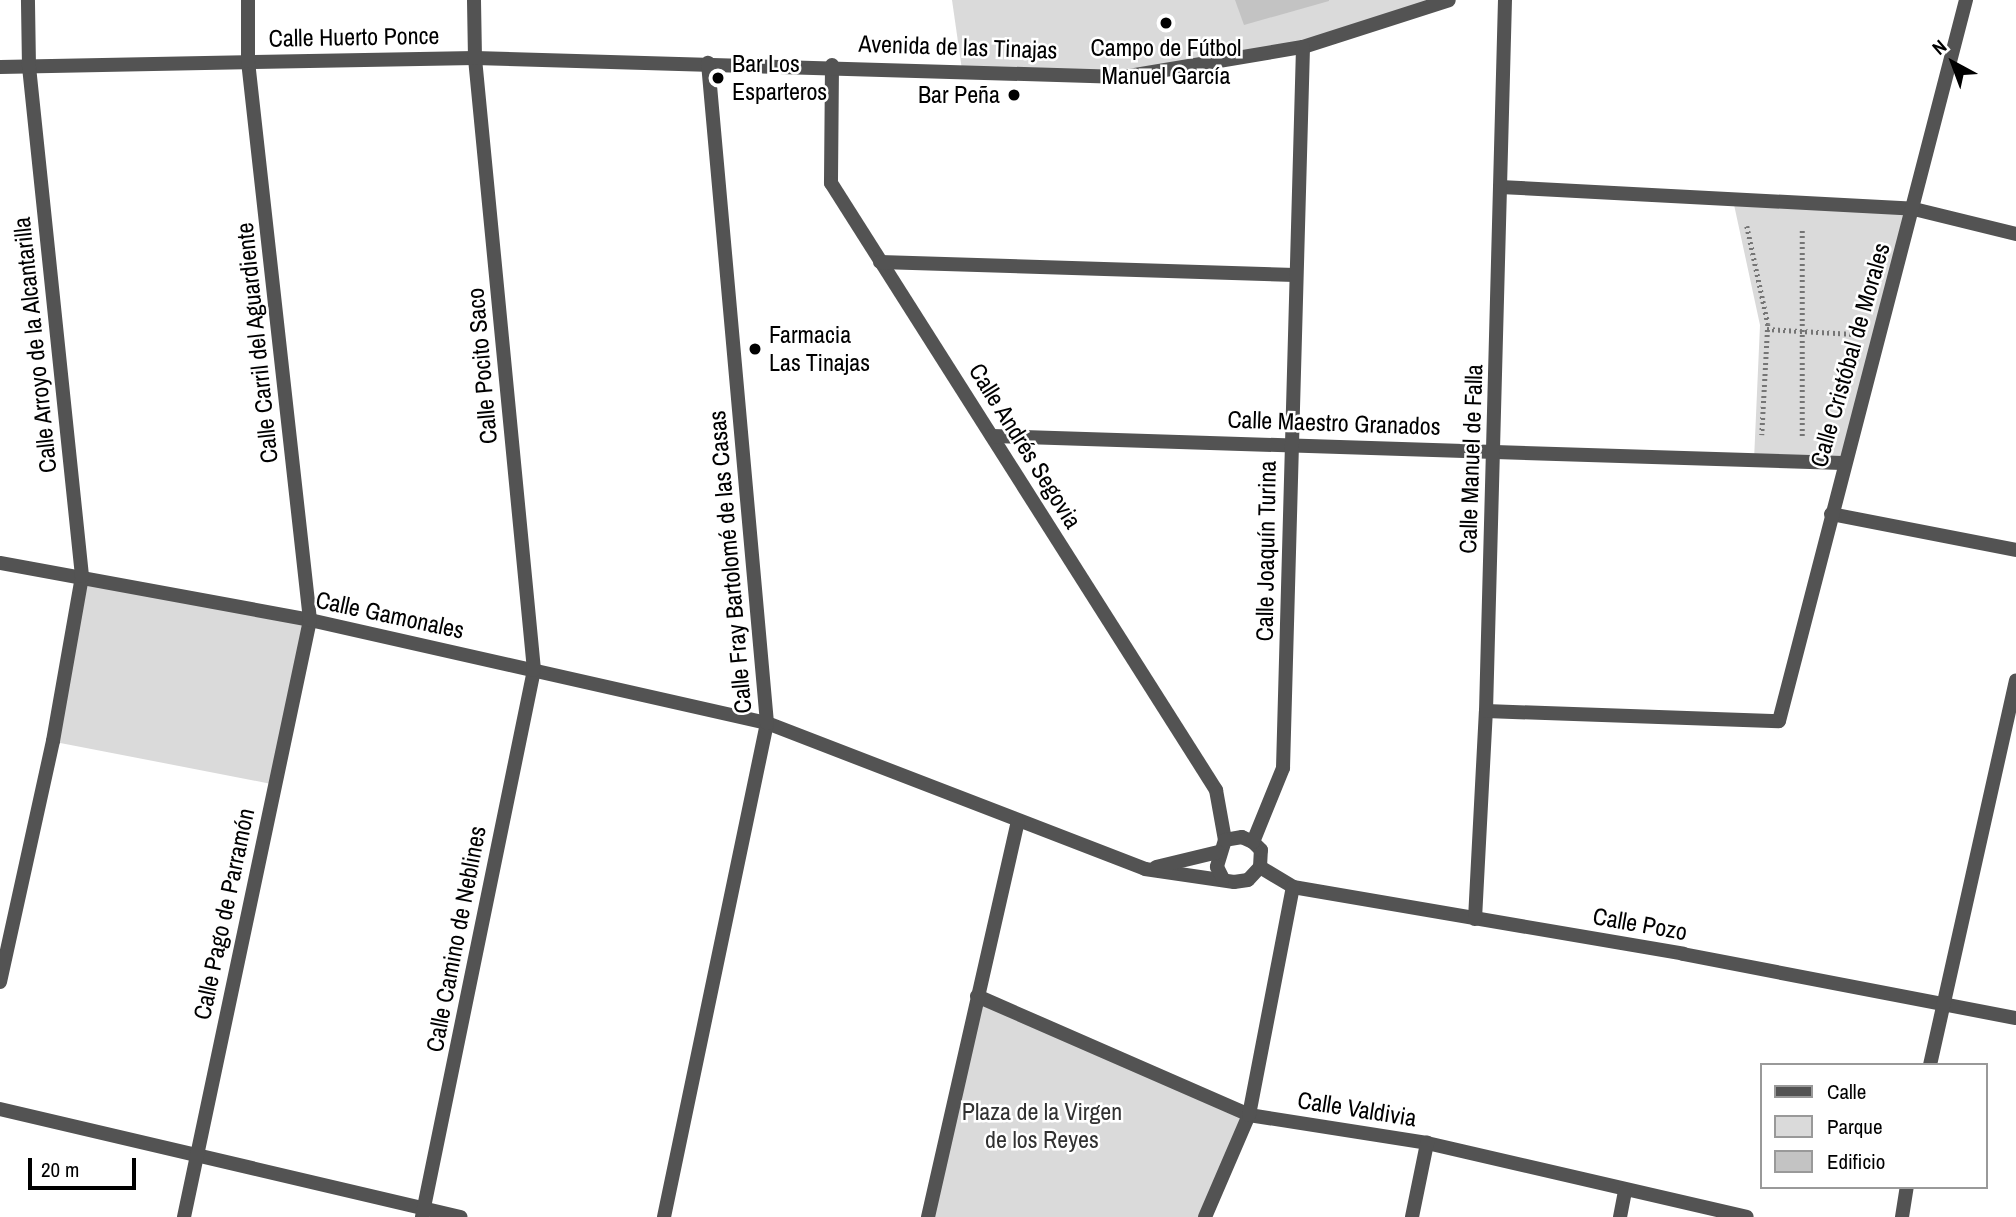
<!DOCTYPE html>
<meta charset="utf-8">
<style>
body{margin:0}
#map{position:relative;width:2016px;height:1217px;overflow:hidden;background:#fff;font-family:"Archivo Narrow",sans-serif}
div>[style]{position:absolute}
.green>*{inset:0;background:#dadada;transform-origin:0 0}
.building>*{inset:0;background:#c3c3c3}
.path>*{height:4.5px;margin-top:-2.25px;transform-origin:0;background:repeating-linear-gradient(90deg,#757575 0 2px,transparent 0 5.5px)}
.street>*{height:14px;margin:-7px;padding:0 7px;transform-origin:7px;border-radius:7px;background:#535353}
.dots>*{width:19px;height:19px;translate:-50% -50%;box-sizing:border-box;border:4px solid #fff;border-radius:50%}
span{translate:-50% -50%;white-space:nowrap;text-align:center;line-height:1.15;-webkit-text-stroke:5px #fff;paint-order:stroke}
.street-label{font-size:24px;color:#000}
.poi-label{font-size:24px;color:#000}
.left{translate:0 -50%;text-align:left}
.right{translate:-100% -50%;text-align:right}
.park-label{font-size:24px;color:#313131}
.legend{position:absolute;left:1760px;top:1063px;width:228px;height:126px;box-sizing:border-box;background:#fff;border:2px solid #999;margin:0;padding:9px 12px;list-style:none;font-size:21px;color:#000}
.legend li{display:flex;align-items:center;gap:14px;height:35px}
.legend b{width:35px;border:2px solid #999}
.north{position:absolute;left:1918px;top:28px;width:70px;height:70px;-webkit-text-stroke:5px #fff;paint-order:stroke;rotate:319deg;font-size:19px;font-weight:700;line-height:28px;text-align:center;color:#000}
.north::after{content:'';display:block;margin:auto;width:24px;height:32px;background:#000;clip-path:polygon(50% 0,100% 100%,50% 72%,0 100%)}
.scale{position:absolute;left:28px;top:1158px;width:108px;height:32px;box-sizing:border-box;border:4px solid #000;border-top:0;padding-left:9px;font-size:21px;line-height:24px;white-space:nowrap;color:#000;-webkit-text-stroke:5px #fff;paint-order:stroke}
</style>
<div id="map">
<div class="green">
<div style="clip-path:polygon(952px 0,1449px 0,1303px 47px,1123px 77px,962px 70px)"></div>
<div style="clip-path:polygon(1733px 200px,1914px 209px,1843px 463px,1754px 460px,1760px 325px)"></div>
<div style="left:82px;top:576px;width:232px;height:168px;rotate:11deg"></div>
<div style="clip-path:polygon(977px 996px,1249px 1115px,1205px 1217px,928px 1217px)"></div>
</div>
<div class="building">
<div style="clip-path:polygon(1235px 0,1329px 0,1329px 1px,1244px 25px)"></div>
</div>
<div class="path">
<div style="left:1747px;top:226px;width:100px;rotate:77.9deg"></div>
<div style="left:1768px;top:324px;width:111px;rotate:93.1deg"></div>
<div style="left:1767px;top:329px;width:87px;rotate:3.3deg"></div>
<div style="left:1802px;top:436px;width:208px;rotate:-90deg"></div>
</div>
<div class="street">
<div style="left:832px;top:65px;width:118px;rotate:90.5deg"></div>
<div style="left:831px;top:183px;width:719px;rotate:57.61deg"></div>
<div style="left:1216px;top:790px;width:51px;rotate:79.8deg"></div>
<div style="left:0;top:67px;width:475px;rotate:-1.1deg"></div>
<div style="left:475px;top:58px;width:648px;rotate:1.68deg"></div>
<div style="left:1123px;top:77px;width:182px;rotate:-9.5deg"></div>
<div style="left:1303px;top:47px;width:153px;rotate:-17.8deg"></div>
<div style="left:1500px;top:187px;width:415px;rotate:3deg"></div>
<div style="left:1914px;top:209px;width:105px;rotate:13.8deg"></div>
<div style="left:880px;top:262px;width:415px;rotate:1.8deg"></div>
<div style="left:992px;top:436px;width:851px;rotate:1.82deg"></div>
<div style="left:1831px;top:514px;width:188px;rotate:11deg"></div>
<div style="left:0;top:563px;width:315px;rotate:10.4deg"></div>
<div style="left:310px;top:620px;width:468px;rotate:12.7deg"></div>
<div style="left:767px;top:723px;width:405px;rotate:21.1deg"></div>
<div style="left:1145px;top:869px;width:90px;rotate:8.3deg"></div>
<div style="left:1234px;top:882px;width:14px;rotate:-8deg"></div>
<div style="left:1248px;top:880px;width:18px;rotate:-47deg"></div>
<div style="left:1260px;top:867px;width:17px;rotate:-87deg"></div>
<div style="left:1261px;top:850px;width:11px;rotate:-135deg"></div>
<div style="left:1253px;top:842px;width:12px;rotate:-156deg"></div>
<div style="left:1242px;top:837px;width:17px;rotate:170deg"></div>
<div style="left:1225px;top:840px;width:28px;rotate:107deg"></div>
<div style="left:1217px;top:867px;width:13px;rotate:63deg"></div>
<div style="left:1486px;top:711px;width:293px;rotate:2deg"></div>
<div style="left:1779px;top:721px;width:745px;rotate:-75.46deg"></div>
<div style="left:1253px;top:842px;width:80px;rotate:-67.9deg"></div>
<div style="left:1283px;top:768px;width:721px;rotate:-88.41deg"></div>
<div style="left:1156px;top:867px;width:64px;rotate:-13.6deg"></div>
<div style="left:1260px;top:867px;width:39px;rotate:31deg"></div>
<div style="left:1293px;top:887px;width:396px;rotate:9.7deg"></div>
<div style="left:1683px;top:954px;width:339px;rotate:10.9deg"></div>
<div style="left:1475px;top:919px;width:208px;rotate:-87deg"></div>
<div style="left:1486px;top:711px;width:711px;rotate:-88.47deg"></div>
<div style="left:0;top:982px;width:247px;rotate:-77.6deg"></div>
<div style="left:53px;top:741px;width:168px;rotate:-80deg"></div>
<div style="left:82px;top:576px;width:512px;rotate:-95.94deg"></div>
<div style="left:29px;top:67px;width:67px;rotate:-90.9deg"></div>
<div style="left:977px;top:996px;width:297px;rotate:23.6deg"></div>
<div style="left:1249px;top:1115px;width:180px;rotate:8.9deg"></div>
<div style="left:1427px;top:1143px;width:328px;rotate:13deg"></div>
<div style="left:1930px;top:1065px;width:394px;rotate:-77.4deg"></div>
<div style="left:0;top:1109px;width:473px;rotate:13.2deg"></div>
<div style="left:184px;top:1217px;width:610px;rotate:-78.08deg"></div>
<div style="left:310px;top:620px;width:562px;rotate:-96.33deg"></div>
<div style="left:248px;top:61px;width:61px;rotate:-90deg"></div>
<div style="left:422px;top:1217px;width:558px;rotate:-78.43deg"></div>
<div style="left:534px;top:670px;width:615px;rotate:-95.51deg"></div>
<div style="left:475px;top:58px;width:58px;rotate:-91deg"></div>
<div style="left:664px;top:1217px;width:505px;rotate:-78.22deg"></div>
<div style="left:767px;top:723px;width:663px;rotate:-95.11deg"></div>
<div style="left:928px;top:1217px;width:405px;rotate:-77.2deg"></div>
<div style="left:1205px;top:1217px;width:111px;rotate:-66.7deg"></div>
<div style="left:1249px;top:1115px;width:232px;rotate:-79.1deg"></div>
<div style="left:1412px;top:1217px;width:76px;rotate:-78.5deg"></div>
<div style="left:1620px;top:1217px;width:25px;rotate:-79deg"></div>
<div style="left:1902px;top:1217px;width:30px;rotate:-81deg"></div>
</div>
<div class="dots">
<div style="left:1166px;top:23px;background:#000"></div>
<div style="left:718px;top:78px;background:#000"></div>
<div style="left:1014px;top:95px;background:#000"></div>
<div style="left:755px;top:349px;background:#000"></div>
</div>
<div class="street-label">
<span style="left:354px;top:37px;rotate:-1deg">Calle Huerto Ponce</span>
<span style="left:958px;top:47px;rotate:2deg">Avenida de las Tinajas</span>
<span style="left:257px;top:343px;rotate:-96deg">Calle Carril del Aguardiente</span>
<span style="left:35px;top:345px;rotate:-96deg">Calle Arroyo de la Alcantarilla</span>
<span style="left:1850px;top:355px;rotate:-74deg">Calle Cristóbal de Morales</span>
<span style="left:482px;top:366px;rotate:-95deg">Calle Pocito Saco</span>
<span style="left:1334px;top:423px;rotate:2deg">Calle Maestro Granados</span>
<span style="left:1025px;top:446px;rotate:58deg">Calle Andrés Segovia</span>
<span style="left:1471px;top:459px;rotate:-88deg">Calle Manuel de Falla</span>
<span style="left:1266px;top:551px;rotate:-89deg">Calle Joaquín Turina</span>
<span style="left:730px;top:562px;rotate:-95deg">Calle Fray Bartolomé de las Casas</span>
<span style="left:390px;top:615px;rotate:12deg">Calle Gamonales</span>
<span style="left:224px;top:914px;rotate:-78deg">Calle Pago de Parramón</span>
<span style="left:1640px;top:924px;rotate:10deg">Calle Pozo</span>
<span style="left:456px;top:939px;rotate:-79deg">Calle Camino de Neblines</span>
<span style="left:1357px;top:1109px;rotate:9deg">Calle Valdivia</span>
</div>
<div class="poi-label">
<span style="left:1166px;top:62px">Campo de Fútbol<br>Manuel García</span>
<span class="left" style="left:732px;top:78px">Bar Los<br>Esparteros</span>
<span class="right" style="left:1000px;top:95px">Bar Peña</span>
<span class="left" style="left:769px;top:349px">Farmacia<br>Las Tinajas</span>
</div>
<div class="park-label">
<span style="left:1042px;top:1126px">Plaza de la Virgen<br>de los Reyes</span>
</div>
<ul class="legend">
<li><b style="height:9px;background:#535353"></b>Calle</li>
<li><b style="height:19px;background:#dadada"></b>Parque</li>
<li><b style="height:19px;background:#c3c3c3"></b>Edificio</li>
</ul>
<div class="north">N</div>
<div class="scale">20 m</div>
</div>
